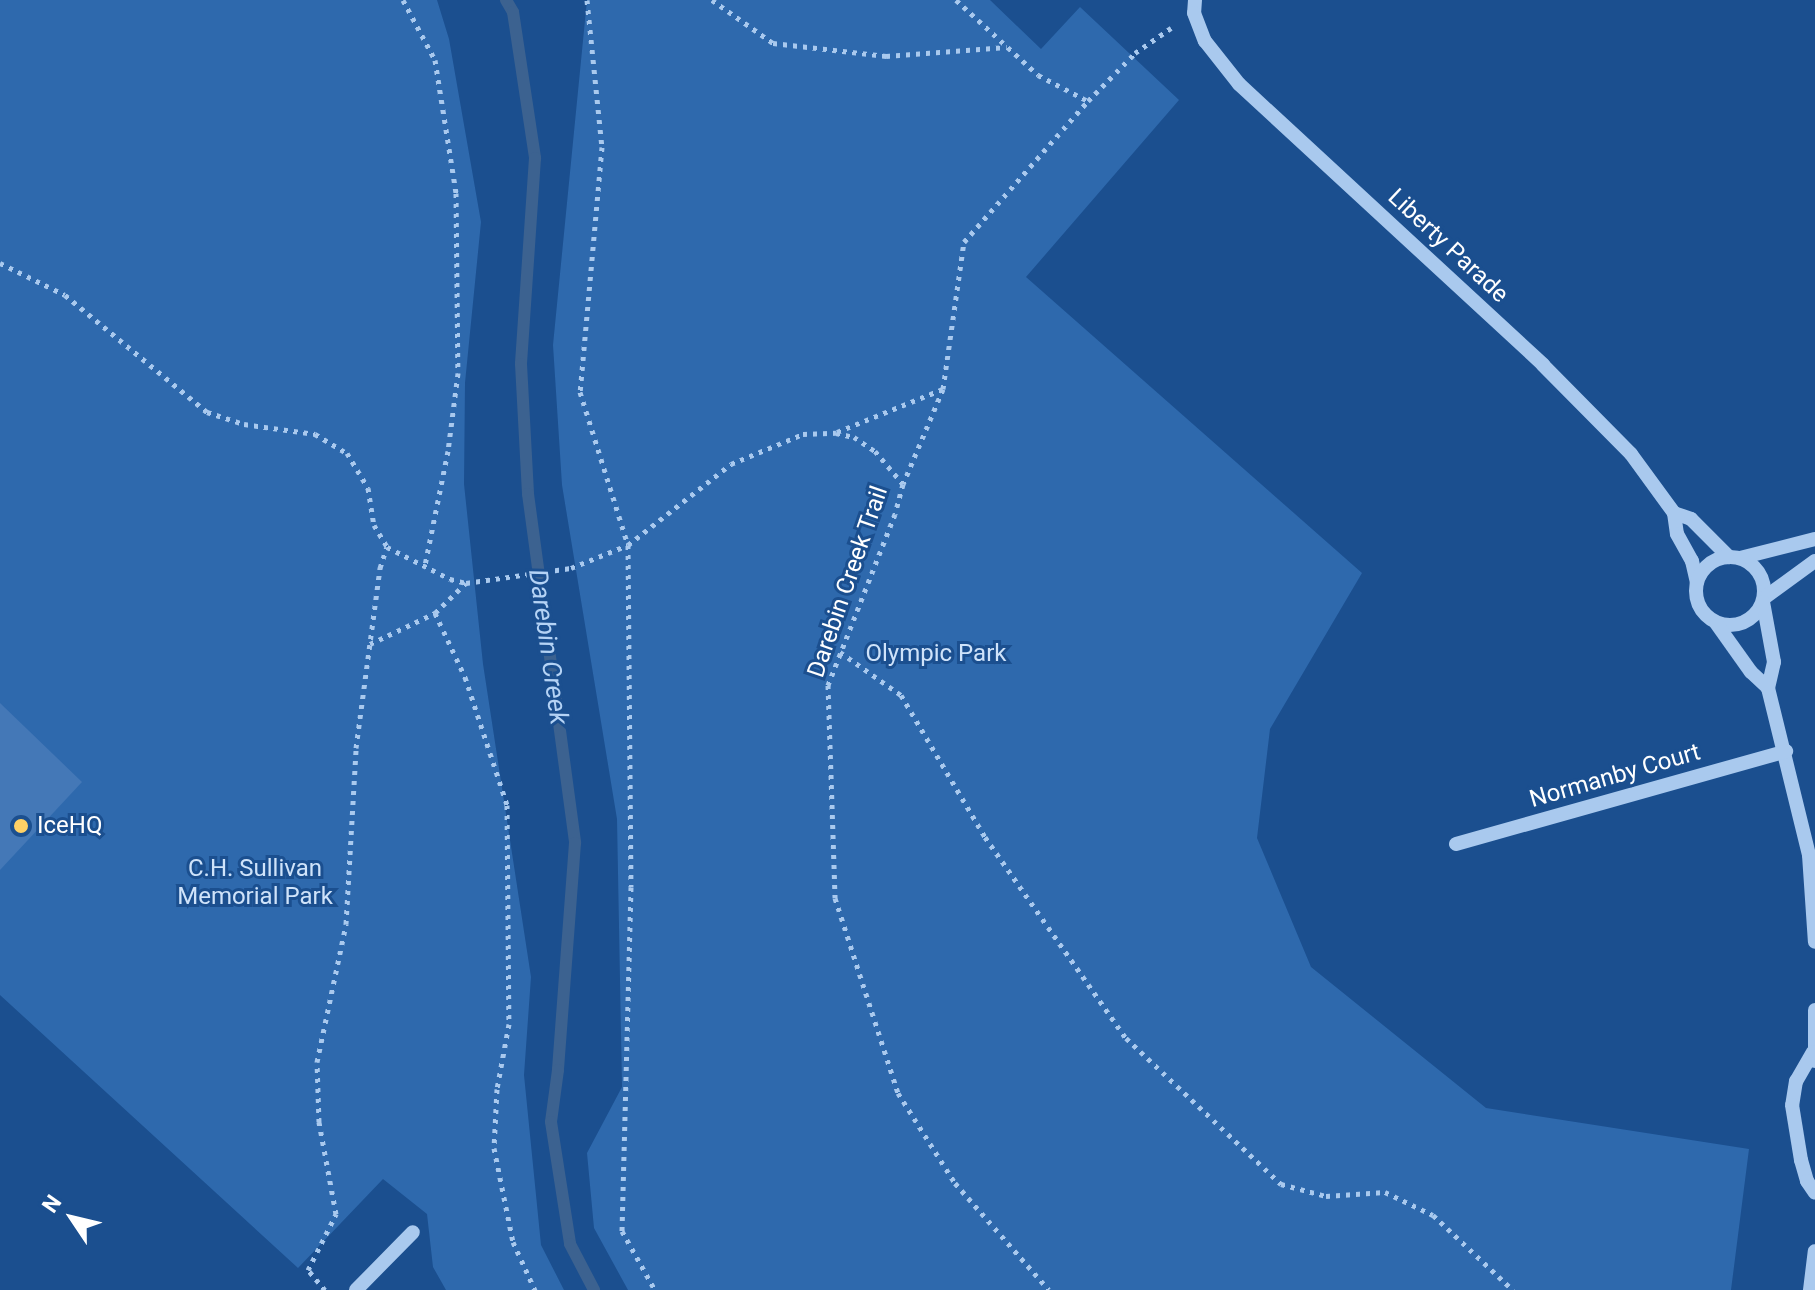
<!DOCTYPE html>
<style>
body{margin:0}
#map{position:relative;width:1815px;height:1290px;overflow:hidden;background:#1b4f8f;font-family:Roboto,sans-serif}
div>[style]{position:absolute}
.green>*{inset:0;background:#2e69ad}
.stream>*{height:12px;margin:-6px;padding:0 6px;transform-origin:6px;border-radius:6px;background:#3c6290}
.building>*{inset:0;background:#4478b7}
.path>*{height:5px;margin-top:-2.5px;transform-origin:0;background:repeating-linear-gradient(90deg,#a9c9ee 0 4px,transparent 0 10px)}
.minor>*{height:14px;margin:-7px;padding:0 7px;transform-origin:7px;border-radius:7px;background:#a9c9ee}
.minor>.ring{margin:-7px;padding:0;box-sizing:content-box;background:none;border:14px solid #a9c9ee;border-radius:50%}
.dots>*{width:22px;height:22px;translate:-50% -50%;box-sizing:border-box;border:4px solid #1b4f8f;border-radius:50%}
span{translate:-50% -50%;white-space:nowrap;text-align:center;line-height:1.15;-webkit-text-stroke:6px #1b4f8f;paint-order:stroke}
.street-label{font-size:24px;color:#fff}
.park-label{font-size:24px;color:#cfe3fa}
.poi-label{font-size:24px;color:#fff}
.left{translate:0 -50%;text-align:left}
.water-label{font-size:26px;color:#b5d3f5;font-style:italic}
.north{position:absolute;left:32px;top:1178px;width:80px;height:80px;-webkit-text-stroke:6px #1b4f8f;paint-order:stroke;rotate:305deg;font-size:22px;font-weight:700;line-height:32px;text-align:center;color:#fff}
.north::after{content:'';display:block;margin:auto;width:28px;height:36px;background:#fff;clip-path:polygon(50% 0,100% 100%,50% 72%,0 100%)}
</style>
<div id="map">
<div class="green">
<div style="clip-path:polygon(0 0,437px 0,449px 39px,481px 222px,465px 383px,464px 484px,483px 664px,531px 977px,524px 1075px,541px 1245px,564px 1290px,446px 1290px,433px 1267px,427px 1214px,383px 1179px,298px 1268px,0 995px)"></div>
<div style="clip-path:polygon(587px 0,990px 0,1041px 49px,1080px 7px,1179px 100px,1026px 277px,1362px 573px,1270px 729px,1257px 838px,1311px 967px,1486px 1108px,1749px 1149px,1731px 1290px,628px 1290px,594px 1228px,587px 1153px,622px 1087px,617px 819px,562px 485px,553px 345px)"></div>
</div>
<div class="stream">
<div style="left:506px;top:0;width:14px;rotate:60deg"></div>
<div style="left:513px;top:12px;width:148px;rotate:81.4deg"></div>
<div style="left:535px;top:158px;width:206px;rotate:93.9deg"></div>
<div style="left:521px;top:364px;width:130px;rotate:86.9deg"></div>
<div style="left:528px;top:494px;width:352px;rotate:82.3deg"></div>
<div style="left:575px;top:843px;width:228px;rotate:94.3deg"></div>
<div style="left:558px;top:1070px;width:52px;rotate:97.7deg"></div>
<div style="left:551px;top:1122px;width:123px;rotate:81.1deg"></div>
<div style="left:570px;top:1244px;width:52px;rotate:62.4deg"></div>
</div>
<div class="building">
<div style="clip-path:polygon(0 703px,82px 782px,0 870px)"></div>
</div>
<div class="path">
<div style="left:403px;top:0;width:68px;rotate:61.9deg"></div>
<div style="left:435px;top:60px;width:135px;rotate:81deg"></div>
<div style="left:456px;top:193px;width:180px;rotate:89.4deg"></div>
<div style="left:458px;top:373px;width:79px;rotate:97.3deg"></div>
<div style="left:448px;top:451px;width:116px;rotate:101.4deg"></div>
<div style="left:587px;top:0;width:148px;rotate:84.2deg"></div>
<div style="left:602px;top:147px;width:246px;rotate:95.1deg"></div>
<div style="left:580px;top:392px;width:160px;rotate:72.6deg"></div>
<div style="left:628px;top:545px;width:342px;rotate:89.5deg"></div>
<div style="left:631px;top:887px;width:344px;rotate:91.5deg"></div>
<div style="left:622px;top:1231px;width:68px;rotate:60.8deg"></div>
<div style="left:712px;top:0;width:75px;rotate:35.2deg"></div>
<div style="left:773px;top:43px;width:114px;rotate:6.6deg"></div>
<div style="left:886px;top:56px;width:121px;rotate:-4.3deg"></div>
<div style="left:956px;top:0;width:111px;rotate:42.4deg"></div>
<div style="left:1038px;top:75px;width:56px;rotate:27.5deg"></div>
<div style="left:0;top:263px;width:72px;rotate:26.2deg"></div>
<div style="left:65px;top:295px;width:184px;rotate:39.5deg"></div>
<div style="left:207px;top:412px;width:39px;rotate:18deg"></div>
<div style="left:244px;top:424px;width:72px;rotate:8deg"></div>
<div style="left:315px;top:434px;width:37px;rotate:31deg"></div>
<div style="left:347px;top:453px;width:41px;rotate:59deg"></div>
<div style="left:368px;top:488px;width:37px;rotate:81deg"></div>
<div style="left:374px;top:525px;width:26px;rotate:59deg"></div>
<div style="left:387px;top:547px;width:71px;rotate:26.9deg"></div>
<div style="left:450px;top:579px;width:16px;rotate:14deg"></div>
<div style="left:466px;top:583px;width:106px;rotate:-8.1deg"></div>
<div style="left:571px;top:568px;width:61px;rotate:-22deg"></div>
<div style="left:628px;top:545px;width:131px;rotate:-38.2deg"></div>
<div style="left:731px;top:464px;width:78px;rotate:-22.6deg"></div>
<div style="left:803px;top:434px;width:33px;rotate:-2deg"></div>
<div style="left:836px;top:433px;width:18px;rotate:13deg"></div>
<div style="left:854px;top:437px;width:25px;rotate:34deg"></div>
<div style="left:875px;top:451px;width:43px;rotate:49.7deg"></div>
<div style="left:903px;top:484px;width:31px;rotate:105deg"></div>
<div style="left:895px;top:514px;width:184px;rotate:111.4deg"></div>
<div style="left:828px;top:685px;width:213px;rotate:88.1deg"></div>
<div style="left:835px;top:898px;width:205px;rotate:72.1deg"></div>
<div style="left:898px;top:1093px;width:107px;rotate:57.7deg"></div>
<div style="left:955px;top:1183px;width:142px;rotate:48.7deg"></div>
<div style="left:943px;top:389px;width:148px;rotate:-81.9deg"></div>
<div style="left:964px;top:242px;width:188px;rotate:-48.7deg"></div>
<div style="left:1088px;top:101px;width:67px;rotate:-45.6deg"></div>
<div style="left:1135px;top:53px;width:44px;rotate:-34.8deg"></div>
<div style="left:837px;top:432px;width:114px;rotate:-22.1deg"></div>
<div style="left:943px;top:389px;width:103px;rotate:112.8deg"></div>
<div style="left:435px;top:613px;width:71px;rotate:64.9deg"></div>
<div style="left:465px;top:677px;width:135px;rotate:71.8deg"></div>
<div style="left:507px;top:805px;width:219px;rotate:89.5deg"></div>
<div style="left:509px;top:1024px;width:66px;rotate:100.5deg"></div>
<div style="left:497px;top:1089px;width:59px;rotate:92.9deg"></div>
<div style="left:494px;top:1148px;width:96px;rotate:78.6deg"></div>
<div style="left:513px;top:1242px;width:53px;rotate:65.4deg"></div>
<div style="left:370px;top:644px;width:72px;rotate:-25.5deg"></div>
<div style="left:435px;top:613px;width:43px;rotate:-44.1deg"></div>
<div style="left:840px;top:652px;width:75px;rotate:35.2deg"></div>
<div style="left:901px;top:695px;width:165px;rotate:59.4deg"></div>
<div style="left:985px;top:837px;width:246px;rotate:55deg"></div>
<div style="left:1126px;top:1038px;width:213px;rotate:43.3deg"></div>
<div style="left:1281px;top:1184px;width:47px;rotate:14.9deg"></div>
<div style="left:1326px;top:1196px;width:59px;rotate:-3.9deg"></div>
<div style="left:1385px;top:1192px;width:53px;rotate:25.6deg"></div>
<div style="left:1433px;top:1215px;width:110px;rotate:43.2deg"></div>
<div style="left:325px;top:1290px;width:26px;rotate:-130deg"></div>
<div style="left:308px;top:1270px;width:63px;rotate:-63.4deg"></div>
<div style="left:336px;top:1214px;width:94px;rotate:-100.5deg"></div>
<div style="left:319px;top:1122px;width:60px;rotate:-91.9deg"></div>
<div style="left:317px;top:1062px;width:141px;rotate:-78.1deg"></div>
<div style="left:346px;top:924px;width:176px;rotate:-86.7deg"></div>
<div style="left:356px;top:748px;width:182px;rotate:-82.4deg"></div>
<div style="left:380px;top:568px;width:22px;rotate:-72deg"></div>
</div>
<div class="minor">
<div style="left:1195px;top:0;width:13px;rotate:94deg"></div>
<div style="left:1194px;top:13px;width:30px;rotate:69deg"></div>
<div style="left:1205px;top:41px;width:55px;rotate:51.7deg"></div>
<div style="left:1239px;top:84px;width:414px;rotate:42.7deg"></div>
<div style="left:1543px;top:365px;width:125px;rotate:45.3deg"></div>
<div style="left:1631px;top:454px;width:73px;rotate:53.9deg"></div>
<div style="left:1674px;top:513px;width:21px;rotate:82deg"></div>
<div style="left:1677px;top:534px;width:31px;rotate:61deg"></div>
<div style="left:1692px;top:561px;width:22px;rotate:77deg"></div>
<div style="left:1674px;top:513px;width:18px;rotate:19deg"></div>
<div style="left:1691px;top:519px;width:54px;rotate:45deg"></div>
<div class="ring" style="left:1696px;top:557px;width:54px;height:54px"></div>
<div style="left:1740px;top:558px;width:77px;rotate:-14.2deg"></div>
<div style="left:1764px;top:598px;width:63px;rotate:-36deg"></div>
<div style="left:1763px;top:602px;width:61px;rotate:79.6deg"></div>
<div style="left:1774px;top:662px;width:27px;rotate:103deg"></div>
<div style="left:1768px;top:688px;width:172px;rotate:76.2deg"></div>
<div style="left:1809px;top:855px;width:87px;rotate:86.1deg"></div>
<div style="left:1716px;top:623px;width:60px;rotate:54.5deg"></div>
<div style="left:1751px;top:672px;width:23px;rotate:43deg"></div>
<div style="left:1456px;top:844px;width:343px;rotate:-15.7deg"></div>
<div style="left:1815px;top:1010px;width:51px;rotate:90deg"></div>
<div style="left:1813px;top:1052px;width:34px;rotate:120deg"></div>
<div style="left:1796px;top:1081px;width:24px;rotate:99deg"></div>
<div style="left:1792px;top:1105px;width:56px;rotate:80.7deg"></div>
<div style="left:1801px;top:1160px;width:22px;rotate:74deg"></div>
<div style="left:1807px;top:1181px;width:14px;rotate:56deg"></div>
<div style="left:356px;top:1290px;width:81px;rotate:-45.5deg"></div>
<div style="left:1810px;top:1290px;width:39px;rotate:-83deg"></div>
</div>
<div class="dots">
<div style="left:21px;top:826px;background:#ffd166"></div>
</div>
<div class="street-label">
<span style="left:1448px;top:246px;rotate:43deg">Liberty Parade</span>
<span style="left:848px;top:582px;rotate:-71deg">Darebin Creek Trail</span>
<span style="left:1615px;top:776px;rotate:-16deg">Normanby Court</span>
</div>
<div class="park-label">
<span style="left:936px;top:654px">Olympic Park</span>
<span style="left:255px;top:883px">C.H. Sullivan<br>Memorial Park</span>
</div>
<div class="poi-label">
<span class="left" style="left:37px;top:826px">IceHQ</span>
</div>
<div class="water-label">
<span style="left:548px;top:647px;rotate:82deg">Darebin Creek</span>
</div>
<div class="north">N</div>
</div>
